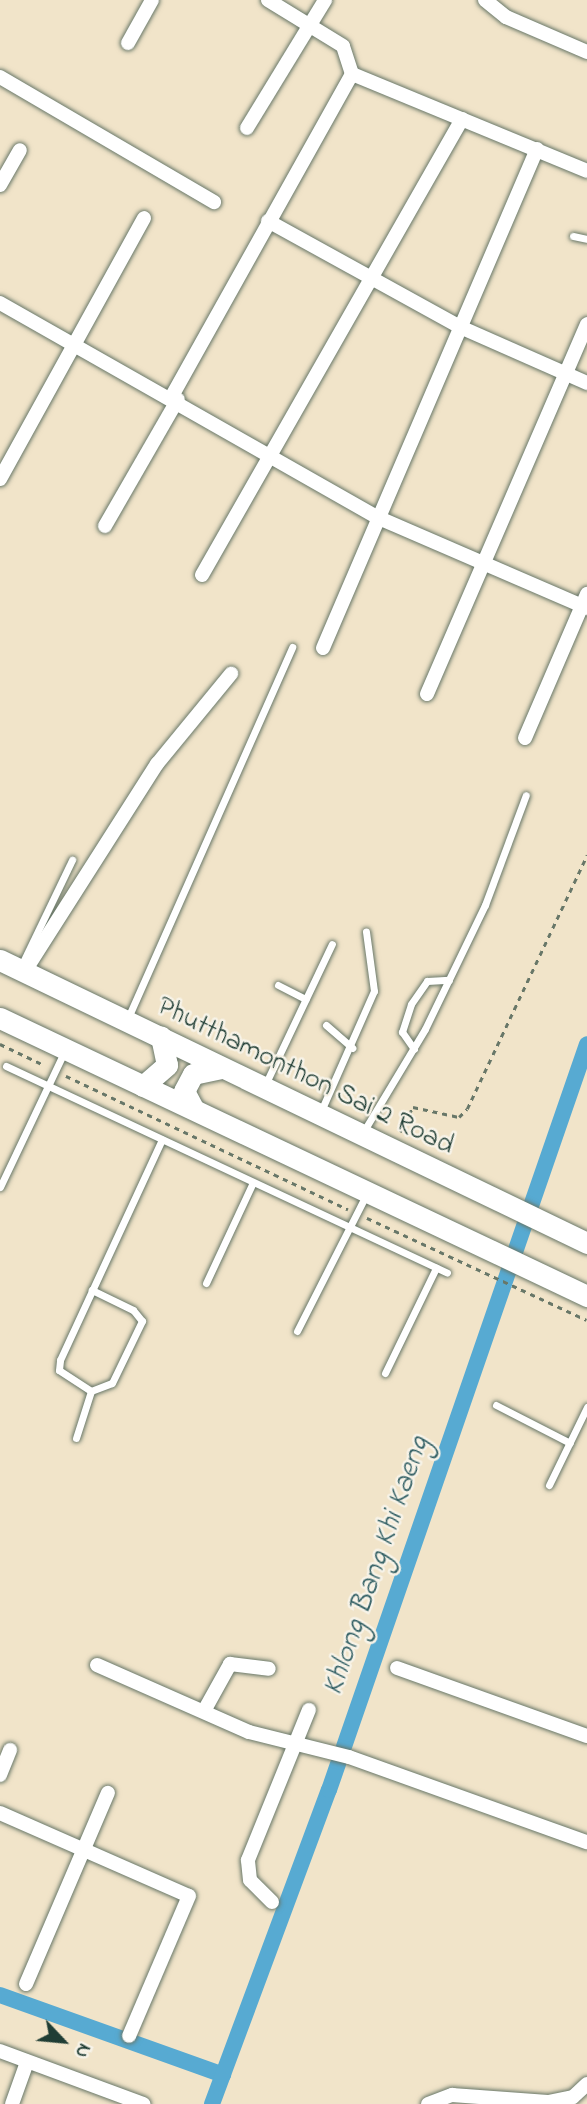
<!DOCTYPE html>
<style>
body{margin:0}
#map{position:relative;width:587px;height:2104px;overflow:hidden;background:#f1e4c9;font-family:"Indie Flower",sans-serif}
div>[style]{position:absolute}
.canal>*{height:16px;margin:-8px;padding:0 8px;transform-origin:8px;border-radius:8px;background:#57aad2}
.path>*{height:2.5px;margin-top:-1.25px;transform-origin:0;background:repeating-linear-gradient(90deg,#687768 0 5px,transparent 0 10px)}
.roads{filter:drop-shadow(0 0 2px #687768) drop-shadow(0 0 2px #687768)}
.lane>*{height:7px;margin:-3.5px;padding:0 3.5px;transform-origin:3.5px;border-radius:3.5px;background:#fff}
.street>*{height:14px;margin:-7px;padding:0 7px;transform-origin:7px;border-radius:7px;background:#fff}
.secondary>*{height:21px;margin:-10.5px;padding:0 10.5px;transform-origin:10.5px;border-radius:10.5px;background:#fff}
span{translate:-50% -50%;white-space:nowrap;text-align:center;line-height:1.15;-webkit-text-stroke:5px #f7f3e8;paint-order:stroke}
.street-label{font-size:28px;color:#1f3d34}
.water-label{font-size:30px;color:#305e63;font-style:italic}
.north{position:absolute;left:28px;top:2006px;width:70px;height:70px;-webkit-text-stroke:5px #f7f3e8;paint-order:stroke;rotate:116deg;font-size:19px;font-weight:700;line-height:28px;text-align:center;color:#1f3d34}
.north::after{content:'';display:block;margin:auto;width:24px;height:32px;background:#1f3d34;clip-path:polygon(50% 0,100% 100%,50% 72%,0 100%)}
</style>
<div id="map">
<div class="canal">
<div style="left:0;top:1995px;width:237px;rotate:19.7deg"></div>
<div style="left:212px;top:2104px;width:335px;rotate:-69.6deg"></div>
<div style="left:329px;top:1790px;width:789px;rotate:-70.92deg"></div>
</div>
<div class="path">
<div style="left:0;top:1044px;width:49px;rotate:25.5deg"></div>
<div style="left:66px;top:1076px;width:312px;rotate:25.3deg"></div>
<div style="left:400px;top:1132px;width:28px;rotate:-63deg"></div>
<div style="left:413px;top:1107px;width:47px;rotate:12.3deg"></div>
<div style="left:459px;top:1117px;width:11px;rotate:-45deg"></div>
<div style="left:467px;top:1109px;width:281px;rotate:-64.7deg"></div>
<div style="left:367px;top:1218px;width:242px;rotate:24.9deg"></div>
</div>
<div class="roads">
<div class="lane">
<div style="left:573px;top:236px;width:14px;rotate:12deg"></div>
<div style="left:21px;top:966px;width:118px;rotate:-64.3deg"></div>
<div style="left:278px;top:985px;width:31px;rotate:27deg"></div>
<div style="left:127px;top:1020px;width:408px;rotate:-66.1deg"></div>
<div style="left:326px;top:1025px;width:35px;rotate:41deg"></div>
<div style="left:414px;top:1049px;width:21px;rotate:-125deg"></div>
<div style="left:402px;top:1032px;width:29px;rotate:-72deg"></div>
<div style="left:411px;top:1004px;width:28px;rotate:-55deg"></div>
<div style="left:427px;top:981px;width:22px;rotate:-3deg"></div>
<div style="left:6px;top:1066px;width:487px;rotate:25.1deg"></div>
<div style="left:265px;top:1085px;width:156px;rotate:-64.6deg"></div>
<div style="left:321px;top:1111px;width:131px;rotate:-66.2deg"></div>
<div style="left:374px;top:991px;width:60px;rotate:-97.7deg"></div>
<div style="left:362px;top:1134px;width:122px;rotate:-59deg"></div>
<div style="left:425px;top:1029px;width:138px;rotate:-64.2deg"></div>
<div style="left:485px;top:905px;width:117px;rotate:-69.6deg"></div>
<div style="left:0;top:1187px;width:149px;rotate:-64.6deg"></div>
<div style="left:206px;top:1283px;width:111px;rotate:-65deg"></div>
<div style="left:297px;top:1331px;width:153px;rotate:-63.1deg"></div>
<div style="left:385px;top:1373px;width:117px;rotate:-64.1deg"></div>
<div style="left:91px;top:1391px;width:22px;rotate:-21deg"></div>
<div style="left:112px;top:1383px;width:69px;rotate:-64.2deg"></div>
<div style="left:142px;top:1321px;width:14px;rotate:-129deg"></div>
<div style="left:133px;top:1310px;width:46px;rotate:-154deg"></div>
<div style="left:496px;top:1405px;width:83px;rotate:27.2deg"></div>
<div style="left:76px;top:1438px;width:49px;rotate:-72.3deg"></div>
<div style="left:91px;top:1391px;width:38px;rotate:-147deg"></div>
<div style="left:59px;top:1370px;width:10px;rotate:-84deg"></div>
<div style="left:60px;top:1360px;width:243px;rotate:-65.2deg"></div>
<div style="left:549px;top:1485px;width:87px;rotate:-64deg"></div>
</div>
<div class="street">
<div style="left:485px;top:0;width:27px;rotate:39deg"></div>
<div style="left:506px;top:17px;width:88px;rotate:23.4deg"></div>
<div style="left:128px;top:43px;width:49px;rotate:-60.8deg"></div>
<div style="left:352px;top:74px;width:254px;rotate:22.4deg"></div>
<div style="left:0;top:77px;width:248px;rotate:30.3deg"></div>
<div style="left:247px;top:128px;width:150px;rotate:-58.6deg"></div>
<div style="left:0;top:185px;width:40px;rotate:-60.3deg"></div>
<div style="left:268px;top:221px;width:219px;rotate:28.9deg"></div>
<div style="left:460px;top:327px;width:139px;rotate:23.8deg"></div>
<div style="left:0;top:303px;width:436px;rotate:29.6deg"></div>
<div style="left:379px;top:518px;width:227px;rotate:23.4deg"></div>
<div style="left:172px;top:396px;width:369px;rotate:-60.8deg"></div>
<div style="left:352px;top:74px;width:29px;rotate:-108deg"></div>
<div style="left:343px;top:46px;width:88px;rotate:-148.5deg"></div>
<div style="left:0;top:479px;width:298px;rotate:-61.1deg"></div>
<div style="left:105px;top:526px;width:146px;rotate:-60.1deg"></div>
<div style="left:202px;top:575px;width:525px;rotate:-60.31deg"></div>
<div style="left:323px;top:648px;width:543px;rotate:-66.79deg"></div>
<div style="left:427px;top:694px;width:403px;rotate:-66.6deg"></div>
<div style="left:525px;top:738px;width:157px;rotate:-66.7deg"></div>
<div style="left:25px;top:971px;width:246px;rotate:-57.5deg"></div>
<div style="left:157px;top:764px;width:117px;rotate:-50.6deg"></div>
<div style="left:97px;top:1665px;width:166px;rotate:23.8deg"></div>
<div style="left:249px;top:1732px;width:103px;rotate:14deg"></div>
<div style="left:349px;top:1757px;width:253px;rotate:19.7deg"></div>
<div style="left:397px;top:1668px;width:202px;rotate:19.7deg"></div>
<div style="left:204px;top:1711px;width:54px;rotate:-61deg"></div>
<div style="left:230px;top:1664px;width:39px;rotate:7deg"></div>
<div style="left:0;top:1775px;width:27px;rotate:-68deg"></div>
<div style="left:0;top:1813px;width:206px;rotate:23.7deg"></div>
<div style="left:189px;top:1896px;width:152px;rotate:113.2deg"></div>
<div style="left:272px;top:1902px;width:31px;rotate:-135deg"></div>
<div style="left:250px;top:1880px;width:20px;rotate:-96deg"></div>
<div style="left:248px;top:1860px;width:162px;rotate:-67.9deg"></div>
<div style="left:26px;top:1984px;width:208px;rotate:-66.8deg"></div>
<div style="left:0;top:2051px;width:153px;rotate:20.3deg"></div>
<div style="left:12px;top:2104px;width:45px;rotate:-70.3deg"></div>
<div style="left:428px;top:2104px;width:26px;rotate:-21deg"></div>
<div style="left:452px;top:2095px;width:96px;rotate:4.2deg"></div>
<div style="left:548px;top:2102px;width:25px;rotate:-11deg"></div>
<div style="left:573px;top:2097px;width:19px;rotate:-43deg"></div>
</div>
<div class="secondary">
<div style="left:0;top:960px;width:652px;rotate:25.74deg"></div>
<div style="left:0;top:1018px;width:650px;rotate:25.34deg"></div>
<div style="left:143px;top:1086px;width:32px;rotate:-41deg"></div>
<div style="left:167px;top:1065px;width:29px;rotate:-102deg"></div>
<div style="left:193px;top:1108px;width:19px;rotate:-118deg"></div>
<div style="left:184px;top:1091px;width:19px;rotate:-62deg"></div>
<div style="left:193px;top:1074px;width:29px;rotate:-12deg"></div>
</div>
</div>
<div class="street-label">
<span style="left:305px;top:1077px;rotate:26deg">Phutthamonthon Sai 2 Road</span>
</div>
<div class="water-label">
<span style="left:377px;top:1566px;rotate:-71deg">Khlong Bang Khi Kaeng</span>
</div>
<div class="north">N</div>
</div>
